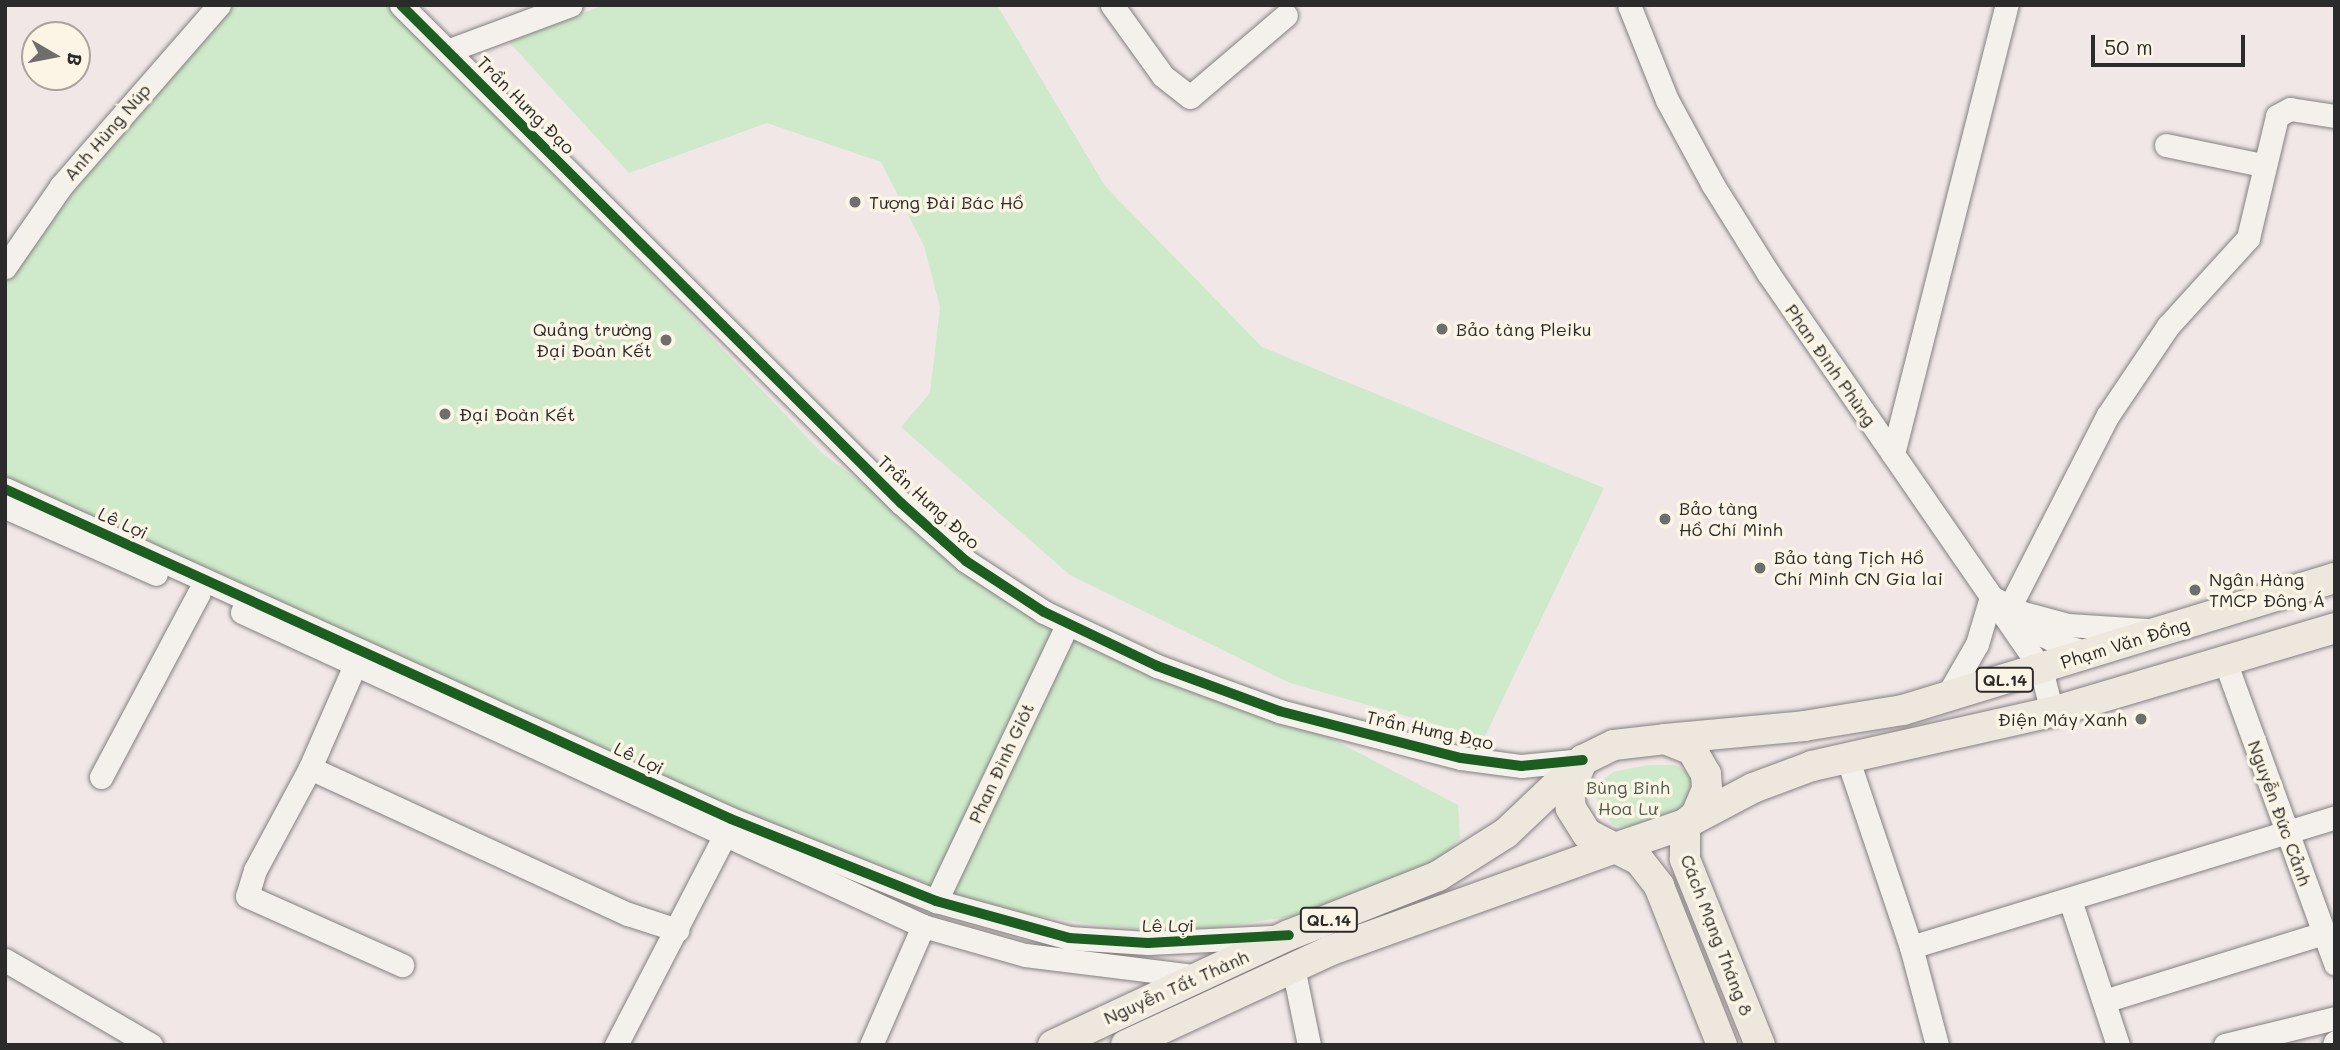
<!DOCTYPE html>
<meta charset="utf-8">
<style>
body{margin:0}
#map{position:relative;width:2340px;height:1050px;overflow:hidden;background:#f1e7e7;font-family:Mali,sans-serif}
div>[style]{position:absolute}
.green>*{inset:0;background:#ceeaca}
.roads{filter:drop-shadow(0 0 2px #848080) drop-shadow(0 0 2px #848080)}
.minor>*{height:23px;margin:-11.5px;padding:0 11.5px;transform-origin:11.5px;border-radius:11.5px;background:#f4f0eb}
.major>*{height:30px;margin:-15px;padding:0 15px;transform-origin:15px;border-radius:15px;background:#ede7de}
.cycleway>*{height:10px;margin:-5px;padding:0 5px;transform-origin:5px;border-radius:5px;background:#1b5e20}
.dots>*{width:19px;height:19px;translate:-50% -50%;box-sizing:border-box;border:4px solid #fcf5e5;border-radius:50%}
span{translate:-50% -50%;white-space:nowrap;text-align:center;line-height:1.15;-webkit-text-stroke:7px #fcf5e5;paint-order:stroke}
.shield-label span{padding:2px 5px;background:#fcf5e5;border:2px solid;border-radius:5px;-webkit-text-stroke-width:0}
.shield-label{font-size:16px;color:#2b2b2b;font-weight:700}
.street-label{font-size:18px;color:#2b2b2b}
.poi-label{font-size:18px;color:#2b2b2b}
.left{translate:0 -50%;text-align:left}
.right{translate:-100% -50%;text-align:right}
.park-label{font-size:18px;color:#4d5c4d}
.frame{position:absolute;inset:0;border:7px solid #2b2b2b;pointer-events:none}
.north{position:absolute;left:21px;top:21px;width:70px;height:70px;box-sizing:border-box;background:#fcf5e5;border:2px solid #a8a49b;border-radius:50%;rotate:100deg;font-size:19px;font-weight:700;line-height:28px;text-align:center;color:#2b2b2b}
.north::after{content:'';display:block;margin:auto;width:24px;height:32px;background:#706d6d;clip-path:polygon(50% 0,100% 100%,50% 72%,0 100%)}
.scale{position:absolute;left:2091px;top:35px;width:154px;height:32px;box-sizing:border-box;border:4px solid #2b2b2b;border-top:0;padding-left:9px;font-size:21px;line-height:24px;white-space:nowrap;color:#2b2b2b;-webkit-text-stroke:5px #fcf5e5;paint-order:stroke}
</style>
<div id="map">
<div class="green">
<div style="clip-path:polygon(220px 5px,393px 5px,823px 454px,966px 561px,1067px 625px,1279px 711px,1458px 805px,1460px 837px,1439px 867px,1323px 912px,1219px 927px,1149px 930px,1098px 925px,936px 901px,5px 492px,5px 267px)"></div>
<div style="clip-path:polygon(604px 5px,997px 5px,1105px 186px,1262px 347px,1604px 488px,1484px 738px,1290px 683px,1070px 575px,901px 427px,930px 393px,940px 307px,924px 246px,881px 162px,767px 123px,629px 173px,509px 42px)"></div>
<div style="clip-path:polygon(1648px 765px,1675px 765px,1690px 773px,1695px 789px,1686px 808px,1631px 828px,1613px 825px,1597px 804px,1599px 784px,1613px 772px)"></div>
</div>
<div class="roads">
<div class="minor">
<div style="left:401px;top:5px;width:706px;rotate:44.89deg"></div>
<div style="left:901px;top:503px;width:87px;rotate:41.7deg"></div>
<div style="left:966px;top:561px;width:93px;rotate:33.2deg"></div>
<div style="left:1044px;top:612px;width:125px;rotate:25.5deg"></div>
<div style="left:1157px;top:666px;width:130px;rotate:20.2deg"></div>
<div style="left:1279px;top:711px;width:188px;rotate:14.5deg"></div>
<div style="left:1461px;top:758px;width:61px;rotate:7.6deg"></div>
<div style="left:1521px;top:766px;width:62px;rotate:-5.5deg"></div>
<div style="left:1112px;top:5px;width:87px;rotate:54.3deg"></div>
<div style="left:1163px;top:76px;width:34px;rotate:38deg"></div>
<div style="left:1190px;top:97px;width:126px;rotate:-40.5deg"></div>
<div style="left:1629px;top:5px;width:102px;rotate:68.2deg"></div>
<div style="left:1667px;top:100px;width:97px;rotate:61.6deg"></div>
<div style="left:1713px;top:185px;width:104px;rotate:58deg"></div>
<div style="left:1768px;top:273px;width:481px;rotate:55.4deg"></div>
<div style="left:2041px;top:669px;width:44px;rotate:75.7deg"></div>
<div style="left:447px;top:51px;width:132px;rotate:-20.4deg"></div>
<div style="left:2166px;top:145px;width:99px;rotate:11.7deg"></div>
<div style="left:5px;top:267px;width:98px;rotate:-55.3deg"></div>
<div style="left:61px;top:186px;width:240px;rotate:-48.9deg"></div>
<div style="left:1893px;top:454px;width:463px;rotate:-75.8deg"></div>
<div style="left:5px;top:489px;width:797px;rotate:24.44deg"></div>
<div style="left:731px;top:819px;width:221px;rotate:21.8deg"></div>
<div style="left:936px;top:901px;width:138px;rotate:15.5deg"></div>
<div style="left:1069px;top:938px;width:79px;rotate:3.6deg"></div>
<div style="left:1148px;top:943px;width:124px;rotate:-2.8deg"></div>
<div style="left:5px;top:507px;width:165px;rotate:23.9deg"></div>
<div style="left:242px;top:612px;width:750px;rotate:24.75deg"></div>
<div style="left:923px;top:926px;width:106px;rotate:15.9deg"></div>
<div style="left:1025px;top:955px;width:177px;rotate:7.1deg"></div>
<div style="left:2006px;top:614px;width:224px;rotate:-62.9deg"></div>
<div style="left:2108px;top:415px;width:107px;rotate:-56deg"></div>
<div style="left:2168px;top:326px;width:119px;rotate:-47.7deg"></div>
<div style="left:2248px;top:238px;width:125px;rotate:-76.6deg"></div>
<div style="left:2277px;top:116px;width:15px;rotate:-28deg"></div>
<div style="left:2290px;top:109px;width:46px;rotate:8.8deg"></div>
<div style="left:2012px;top:619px;width:59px;rotate:27.4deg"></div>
<div style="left:2064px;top:646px;width:30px;rotate:15deg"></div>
<div style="left:361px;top:651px;width:128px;rotate:113.6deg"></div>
<div style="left:310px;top:768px;width:116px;rotate:118.3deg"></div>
<div style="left:255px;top:870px;width:27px;rotate:107deg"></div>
<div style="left:247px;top:896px;width:170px;rotate:24deg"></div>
<div style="left:2225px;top:661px;width:322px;rotate:70deg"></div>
<div style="left:1947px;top:696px;width:60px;rotate:-60deg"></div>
<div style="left:1977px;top:644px;width:49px;rotate:-73.4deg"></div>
<div style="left:1991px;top:597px;width:33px;rotate:27deg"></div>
<div style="left:2020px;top:612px;width:50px;rotate:15.2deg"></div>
<div style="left:2068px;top:625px;width:78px;rotate:3.7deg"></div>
<div style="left:1847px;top:757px;width:200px;rotate:71.4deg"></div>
<div style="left:1911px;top:947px;width:101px;rotate:75.1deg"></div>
<div style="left:310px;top:768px;width:350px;rotate:24.7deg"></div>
<div style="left:628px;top:914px;width:52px;rotate:18.1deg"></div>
<div style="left:101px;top:777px;width:208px;rotate:-62deg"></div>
<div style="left:2070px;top:900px;width:153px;rotate:71.7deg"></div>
<div style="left:936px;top:901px;width:306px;rotate:-64.6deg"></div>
<div style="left:1911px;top:947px;width:443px;rotate:-17deg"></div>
<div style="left:5px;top:960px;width:169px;rotate:30.2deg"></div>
<div style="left:1293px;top:967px;width:80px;rotate:78.4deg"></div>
<div style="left:2104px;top:1001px;width:230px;rotate:-17.2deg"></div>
<div style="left:616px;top:1045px;width:234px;rotate:-62.6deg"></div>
<div style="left:871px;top:1045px;width:130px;rotate:-66.4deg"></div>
<div style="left:2225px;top:1045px;width:113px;rotate:-13.8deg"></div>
<div style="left:2334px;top:1045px;width:3px;rotate:-72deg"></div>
</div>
<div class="major">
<div style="left:1665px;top:739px;width:140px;rotate:-5.3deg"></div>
<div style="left:1804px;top:726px;width:100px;rotate:-9.2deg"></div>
<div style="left:1903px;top:710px;width:452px;rotate:-17deg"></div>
<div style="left:1665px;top:739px;width:29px;rotate:22deg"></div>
<div style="left:1692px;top:750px;width:28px;rotate:60deg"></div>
<div style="left:1706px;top:774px;width:15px;rotate:86deg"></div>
<div style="left:1707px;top:789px;width:28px;rotate:113deg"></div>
<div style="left:1696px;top:815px;width:14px;rotate:141deg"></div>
<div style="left:1685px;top:824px;width:74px;rotate:161.1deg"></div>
<div style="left:1615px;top:848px;width:31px;rotate:-153deg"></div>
<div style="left:1587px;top:834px;width:31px;rotate:-122deg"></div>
<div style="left:1571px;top:808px;width:17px;rotate:-97deg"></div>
<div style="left:1569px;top:791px;width:34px;rotate:-66deg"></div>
<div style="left:1583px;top:760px;width:34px;rotate:-26deg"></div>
<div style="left:1614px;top:745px;width:51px;rotate:-6.7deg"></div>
<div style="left:1053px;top:1045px;width:260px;rotate:-25deg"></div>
<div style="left:1289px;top:935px;width:160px;rotate:-21.6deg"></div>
<div style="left:1438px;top:876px;width:80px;rotate:-32.3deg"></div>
<div style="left:1506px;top:833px;width:106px;rotate:-43.5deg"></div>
<div style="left:1126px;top:1045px;width:224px;rotate:-24.8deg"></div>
<div style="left:1329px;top:951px;width:304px;rotate:-19.8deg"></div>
<div style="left:1615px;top:848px;width:27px;rotate:27deg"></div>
<div style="left:1639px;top:860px;width:33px;rotate:52deg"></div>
<div style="left:1659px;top:886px;width:171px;rotate:68.4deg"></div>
<div style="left:1760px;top:1045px;width:201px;rotate:-112deg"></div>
<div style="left:1685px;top:859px;width:35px;rotate:-90deg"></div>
<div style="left:1685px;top:824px;width:77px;rotate:-27.9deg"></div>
<div style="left:1753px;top:788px;width:63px;rotate:-20.4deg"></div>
<div style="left:1812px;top:766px;width:246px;rotate:-12.7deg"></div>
<div style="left:2052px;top:712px;width:295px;rotate:-16.5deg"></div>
</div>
</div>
<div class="cycleway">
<div style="left:401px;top:5px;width:706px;rotate:44.89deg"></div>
<div style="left:901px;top:503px;width:87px;rotate:41.7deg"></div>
<div style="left:966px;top:561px;width:93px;rotate:33.2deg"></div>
<div style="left:1044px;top:612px;width:125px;rotate:25.5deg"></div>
<div style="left:1157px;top:666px;width:130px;rotate:20.2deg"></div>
<div style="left:1279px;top:711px;width:188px;rotate:14.5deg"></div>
<div style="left:1461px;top:758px;width:61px;rotate:7.6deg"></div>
<div style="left:1521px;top:766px;width:62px;rotate:-5.5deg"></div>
<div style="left:5px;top:489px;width:797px;rotate:24.44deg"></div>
<div style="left:731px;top:819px;width:221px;rotate:21.8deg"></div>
<div style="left:936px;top:901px;width:138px;rotate:15.5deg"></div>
<div style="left:1069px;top:938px;width:79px;rotate:3.6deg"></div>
<div style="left:1148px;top:943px;width:141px;rotate:-3.2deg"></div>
</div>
<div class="dots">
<div style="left:855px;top:202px;background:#706d6d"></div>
<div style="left:1442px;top:329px;background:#706d6d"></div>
<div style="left:666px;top:340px;background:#706d6d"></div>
<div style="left:445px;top:414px;background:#706d6d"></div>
<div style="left:1665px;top:519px;background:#706d6d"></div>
<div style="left:1760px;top:568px;background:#706d6d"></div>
<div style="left:2195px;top:590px;background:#706d6d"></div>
<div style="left:2141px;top:719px;background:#706d6d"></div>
</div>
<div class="shield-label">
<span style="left:2005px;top:680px">QL.14</span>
<span style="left:1329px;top:920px">QL.14</span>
</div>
<div class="street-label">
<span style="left:526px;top:105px;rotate:45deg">Trần Hưng Đạo</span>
<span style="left:107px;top:132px;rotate:-49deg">Anh Hùng Núp</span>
<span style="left:1831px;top:365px;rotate:55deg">Phan Đình Phùng</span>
<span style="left:929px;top:502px;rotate:42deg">Trần Hưng Đạo</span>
<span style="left:123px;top:523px;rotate:24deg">Lê Lợi</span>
<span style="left:2125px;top:643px;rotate:-17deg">Phạm Văn Đồng</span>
<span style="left:1430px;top:730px;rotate:12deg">Trần Hưng Đạo</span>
<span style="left:639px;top:758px;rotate:25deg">Lê Lợi</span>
<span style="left:1001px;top:763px;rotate:-65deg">Phan Đình Giót</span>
<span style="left:2280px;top:813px;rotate:70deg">Nguyễn Đức Cảnh</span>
<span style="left:1168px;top:925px">Lê Lợi</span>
<span style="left:1717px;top:935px;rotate:69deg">Cách Mạng Tháng 8</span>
<span style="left:1176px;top:987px;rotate:-24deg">Nguyễn Tất Thành</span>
</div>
<div class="poi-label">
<span class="left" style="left:869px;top:202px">Tượng Đài Bác Hồ</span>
<span class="left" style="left:1456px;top:329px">Bảo tàng Pleiku</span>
<span class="right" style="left:652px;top:340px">Quảng trường<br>Đại Đoàn Kết</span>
<span class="left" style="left:459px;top:414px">Đại Đoàn Kết</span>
<span class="left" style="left:1679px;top:519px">Bảo tàng<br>Hồ Chí Minh</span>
<span class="left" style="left:1774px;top:568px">Bảo tàng Tịch Hồ<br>Chí Minh CN Gia lai</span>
<span class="left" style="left:2209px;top:590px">Ngân Hàng<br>TMCP Đông Á</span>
<span class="right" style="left:2127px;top:719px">Điện Máy Xanh</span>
</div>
<div class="park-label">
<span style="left:1628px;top:798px">Bùng Binh<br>Hoa Lư</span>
</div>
<div class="frame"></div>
<div class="north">B</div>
<div class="scale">50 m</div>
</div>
